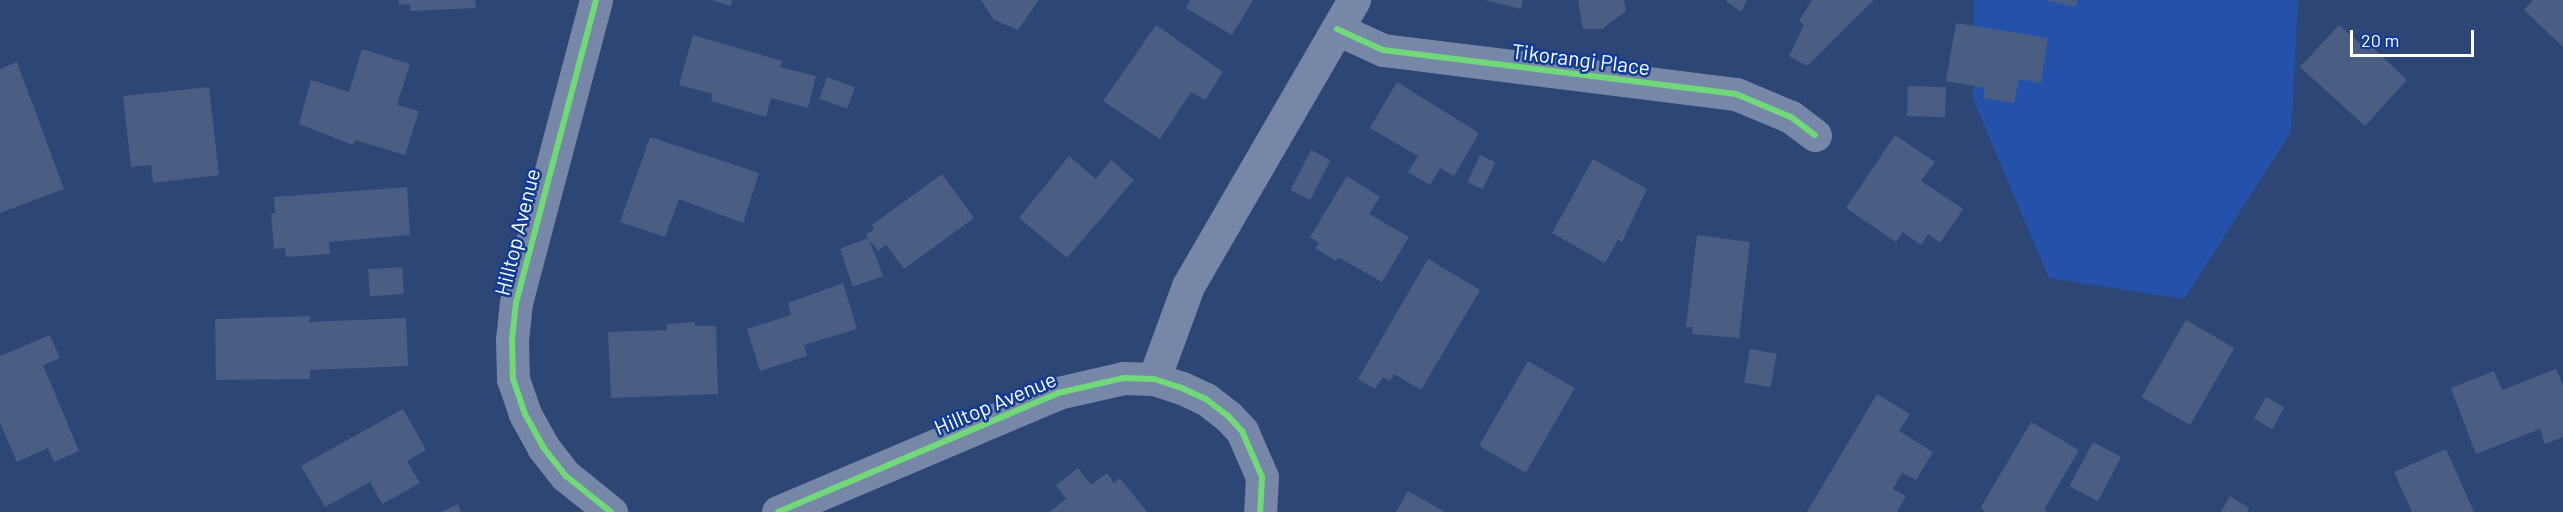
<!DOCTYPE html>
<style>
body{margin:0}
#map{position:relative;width:2563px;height:512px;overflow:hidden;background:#2e4675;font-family:Barlow,sans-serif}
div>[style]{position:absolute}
.green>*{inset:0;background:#2452aa}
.building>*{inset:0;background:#4a5d83;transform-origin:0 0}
.minor>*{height:33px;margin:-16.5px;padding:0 16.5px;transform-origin:16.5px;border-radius:16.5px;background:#7787a8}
.cycleway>*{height:6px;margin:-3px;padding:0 3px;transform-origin:3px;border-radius:3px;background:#71d979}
span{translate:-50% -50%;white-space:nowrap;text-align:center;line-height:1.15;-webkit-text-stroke:5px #113c92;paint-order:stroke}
.street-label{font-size:21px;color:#fff}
.scale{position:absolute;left:2350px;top:30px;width:124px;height:27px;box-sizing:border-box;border:3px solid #fff;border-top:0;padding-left:8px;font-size:18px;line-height:21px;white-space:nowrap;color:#fff;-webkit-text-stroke:4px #113c92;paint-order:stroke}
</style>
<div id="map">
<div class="green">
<div style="clip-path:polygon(1974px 0,2298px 0,2291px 132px,2184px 299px,2049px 278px,1973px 99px)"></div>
</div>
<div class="building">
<div style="clip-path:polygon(399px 0,475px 0,476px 8px,410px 11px,410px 4px,399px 5px)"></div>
<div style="clip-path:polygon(712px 0,732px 0,731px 6px)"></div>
<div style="clip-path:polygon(981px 0,1039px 0,1018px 30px,994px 20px)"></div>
<div style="clip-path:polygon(1190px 0,1253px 0,1232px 35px,1186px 8px)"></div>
<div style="clip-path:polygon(1485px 0,1523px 0,1521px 9px)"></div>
<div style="clip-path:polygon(1578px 0,1624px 0,1626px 11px,1602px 29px,1583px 29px)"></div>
<div style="clip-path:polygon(1725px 0,1747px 0,1741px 12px)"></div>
<div style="clip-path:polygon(1812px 0,1874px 0,1807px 66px,1789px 56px,1804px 25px,1799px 21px)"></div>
<div style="clip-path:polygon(2044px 0,2077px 0,2076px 7px)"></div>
<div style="clip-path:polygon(2533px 0,2563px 0,2563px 47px,2524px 10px)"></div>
<div style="clip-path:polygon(1956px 23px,2048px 38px,2041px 83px,2019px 79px,2014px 103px,1983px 98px,1985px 88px,1946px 81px)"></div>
<div style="clip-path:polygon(1156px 25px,1223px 72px,1205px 100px,1191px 92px,1160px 139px,1103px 101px)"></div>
<div style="clip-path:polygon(2339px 25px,2368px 50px,2371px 46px,2407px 80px,2365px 126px,2300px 67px)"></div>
<div style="clip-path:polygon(693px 35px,782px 61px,780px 67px,816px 76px,808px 108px,771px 98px,766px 117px,711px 101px,713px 94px,679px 85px)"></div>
<div style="clip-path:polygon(362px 49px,410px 64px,397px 105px,419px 111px,405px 155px,355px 140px,353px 145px,299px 124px,311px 80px,349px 92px)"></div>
<div style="clip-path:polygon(17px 62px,64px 189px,0 213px,0 69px)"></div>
<div style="left:827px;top:77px;width:30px;height:23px;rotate:20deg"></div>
<div style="clip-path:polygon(1397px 82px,1479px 133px,1454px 176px,1440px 168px,1430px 185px,1408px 172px,1418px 156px,1370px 128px)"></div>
<div style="left:1908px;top:86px;width:38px;height:30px;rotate:2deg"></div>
<div style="clip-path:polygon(209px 87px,219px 175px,153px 183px,151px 165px,131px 167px,123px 96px)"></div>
<div style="clip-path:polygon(1895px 135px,1935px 162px,1921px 181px,1963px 209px,1940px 243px,1928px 234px,1921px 245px,1903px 232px,1896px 242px,1846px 208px)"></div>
<div style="clip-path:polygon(650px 137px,759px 173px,743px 223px,679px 199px,665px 237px,620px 222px)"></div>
<div style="left:1311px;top:150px;width:22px;height:45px;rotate:27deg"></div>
<div style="left:1480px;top:155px;width:17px;height:30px;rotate:25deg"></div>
<div style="clip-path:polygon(1069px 156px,1096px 179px,1111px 160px,1134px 180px,1067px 258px,1019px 218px)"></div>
<div style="clip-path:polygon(1593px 159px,1647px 189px,1622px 242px,1618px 240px,1605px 263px,1552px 233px)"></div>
<div style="clip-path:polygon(942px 174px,974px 218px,904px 269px,886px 245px,878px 251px,869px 239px,883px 276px,853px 287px,840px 249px,868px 238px,866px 235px,874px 229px,872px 225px)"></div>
<div style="clip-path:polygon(1347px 176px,1380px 197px,1369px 214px,1409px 237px,1382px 282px,1338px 257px,1336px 261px,1315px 248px,1319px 243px,1310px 237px)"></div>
<div style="clip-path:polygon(407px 187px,410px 235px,329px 242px,330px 254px,286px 257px,285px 248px,274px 249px,271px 214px,275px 213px,274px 197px)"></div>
<div style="clip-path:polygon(1697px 235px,1750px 242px,1739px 338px,1692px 334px,1693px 327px,1686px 327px)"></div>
<div style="clip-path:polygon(1428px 259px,1480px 290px,1421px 390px,1394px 374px,1390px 381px,1383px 377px,1375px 389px,1358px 379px)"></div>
<div style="left:402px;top:267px;width:27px;height:34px;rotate:86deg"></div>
<div style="clip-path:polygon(843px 283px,857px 329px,804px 345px,807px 356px,760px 371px,747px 329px,791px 315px,788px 303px)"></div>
<div style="clip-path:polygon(310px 316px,309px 322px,406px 318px,408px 366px,310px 370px,310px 379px,216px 380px,215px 319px)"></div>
<div style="left:2186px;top:320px;width:56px;height:89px;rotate:30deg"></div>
<div style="clip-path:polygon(695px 322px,695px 326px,716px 326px,718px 394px,611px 398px,608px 332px,667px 330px,667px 324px)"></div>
<div style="clip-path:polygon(50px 335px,60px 358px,43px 365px,79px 451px,54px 462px,48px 448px,17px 462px,0 423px,0 356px)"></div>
<div style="left:1750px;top:349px;width:27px;height:34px;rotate:10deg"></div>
<div style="left:1528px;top:361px;width:54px;height:98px;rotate:30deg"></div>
<div style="clip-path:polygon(2556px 369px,2563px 385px,2563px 437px,2545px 444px,2540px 429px,2476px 454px,2451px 388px,2494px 371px,2502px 390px)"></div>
<div style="clip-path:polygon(1877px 394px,1910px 414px,1899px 431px,1933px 452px,1916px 480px,1902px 473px,1893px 489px,1906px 496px,1897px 512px,1807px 512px)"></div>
<div style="left:2266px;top:397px;width:21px;height:25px;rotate:29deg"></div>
<div style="clip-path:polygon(403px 409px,426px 450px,407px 461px,420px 483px,382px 504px,370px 482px,325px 507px,301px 466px)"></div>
<div style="clip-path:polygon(2031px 422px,2079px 450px,2044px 510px,2048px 512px,1985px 512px,1981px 507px)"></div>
<div style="left:2093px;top:442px;width:32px;height:50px;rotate:28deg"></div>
<div style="clip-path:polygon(2446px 449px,2474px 512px,2412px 512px,2394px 472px)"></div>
<div style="clip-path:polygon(1078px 468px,1091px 485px,1107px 473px,1114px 483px,1120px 478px,1147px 512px,1049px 512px,1066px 499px,1056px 485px)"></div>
<div style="clip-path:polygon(1408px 491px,1445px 512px,1396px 512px)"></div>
<div style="clip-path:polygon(2230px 496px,2249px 508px,2247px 512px,2221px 512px)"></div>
<div style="clip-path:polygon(458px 504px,461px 512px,441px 512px)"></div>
</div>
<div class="minor">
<div style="left:596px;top:0;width:312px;rotate:104.8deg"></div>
<div style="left:516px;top:302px;width:37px;rotate:96deg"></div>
<div style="left:512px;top:339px;width:40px;rotate:88.6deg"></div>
<div style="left:513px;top:379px;width:37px;rotate:71deg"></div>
<div style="left:525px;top:414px;width:38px;rotate:61deg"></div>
<div style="left:543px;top:447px;width:37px;rotate:52deg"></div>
<div style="left:566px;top:476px;width:58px;rotate:38.7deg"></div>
<div style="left:1337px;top:29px;width:51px;rotate:24.5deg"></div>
<div style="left:1383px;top:50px;width:356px;rotate:7.1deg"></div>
<div style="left:1736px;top:94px;width:60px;rotate:22.7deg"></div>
<div style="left:1791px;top:117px;width:30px;rotate:37deg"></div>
<div style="left:1154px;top:379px;width:99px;rotate:-69.9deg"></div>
<div style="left:1188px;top:286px;width:331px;rotate:-59.9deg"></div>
<div style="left:778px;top:512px;width:304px;rotate:-23deg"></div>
<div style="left:1058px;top:393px;width:68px;rotate:-12.8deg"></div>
<div style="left:1124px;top:378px;width:30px;rotate:2deg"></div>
<div style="left:1154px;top:379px;width:29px;rotate:18deg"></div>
<div style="left:1182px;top:388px;width:26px;rotate:25deg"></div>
<div style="left:1206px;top:399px;width:28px;rotate:38deg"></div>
<div style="left:1228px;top:416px;width:21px;rotate:47deg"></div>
<div style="left:1242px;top:431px;width:50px;rotate:66.5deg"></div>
<div style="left:1262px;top:477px;width:35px;rotate:93deg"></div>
</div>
<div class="cycleway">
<div style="left:596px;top:0;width:312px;rotate:104.8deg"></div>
<div style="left:516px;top:302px;width:37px;rotate:96deg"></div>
<div style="left:512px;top:339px;width:40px;rotate:88.6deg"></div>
<div style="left:513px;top:379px;width:37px;rotate:71deg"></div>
<div style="left:525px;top:414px;width:38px;rotate:61deg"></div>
<div style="left:543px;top:447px;width:37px;rotate:52deg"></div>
<div style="left:566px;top:476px;width:58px;rotate:38.7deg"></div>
<div style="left:1337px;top:29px;width:51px;rotate:24.5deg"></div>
<div style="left:1383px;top:50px;width:356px;rotate:7.1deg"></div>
<div style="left:1736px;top:94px;width:60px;rotate:22.7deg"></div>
<div style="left:1791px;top:117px;width:30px;rotate:37deg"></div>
<div style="left:778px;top:512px;width:304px;rotate:-23deg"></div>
<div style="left:1058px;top:393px;width:68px;rotate:-12.8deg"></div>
<div style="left:1124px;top:378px;width:30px;rotate:2deg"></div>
<div style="left:1154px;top:379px;width:29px;rotate:18deg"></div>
<div style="left:1182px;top:388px;width:26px;rotate:25deg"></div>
<div style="left:1206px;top:399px;width:28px;rotate:38deg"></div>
<div style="left:1228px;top:416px;width:21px;rotate:47deg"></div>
<div style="left:1242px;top:431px;width:50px;rotate:66.5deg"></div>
<div style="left:1262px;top:477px;width:35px;rotate:93deg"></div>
</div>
<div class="street-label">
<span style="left:1581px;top:59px;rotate:7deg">Tikorangi Place</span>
<span style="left:517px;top:232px;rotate:-76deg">Hilltop Avenue</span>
<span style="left:995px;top:403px;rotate:-23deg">Hilltop Avenue</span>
</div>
<div class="scale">20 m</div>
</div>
